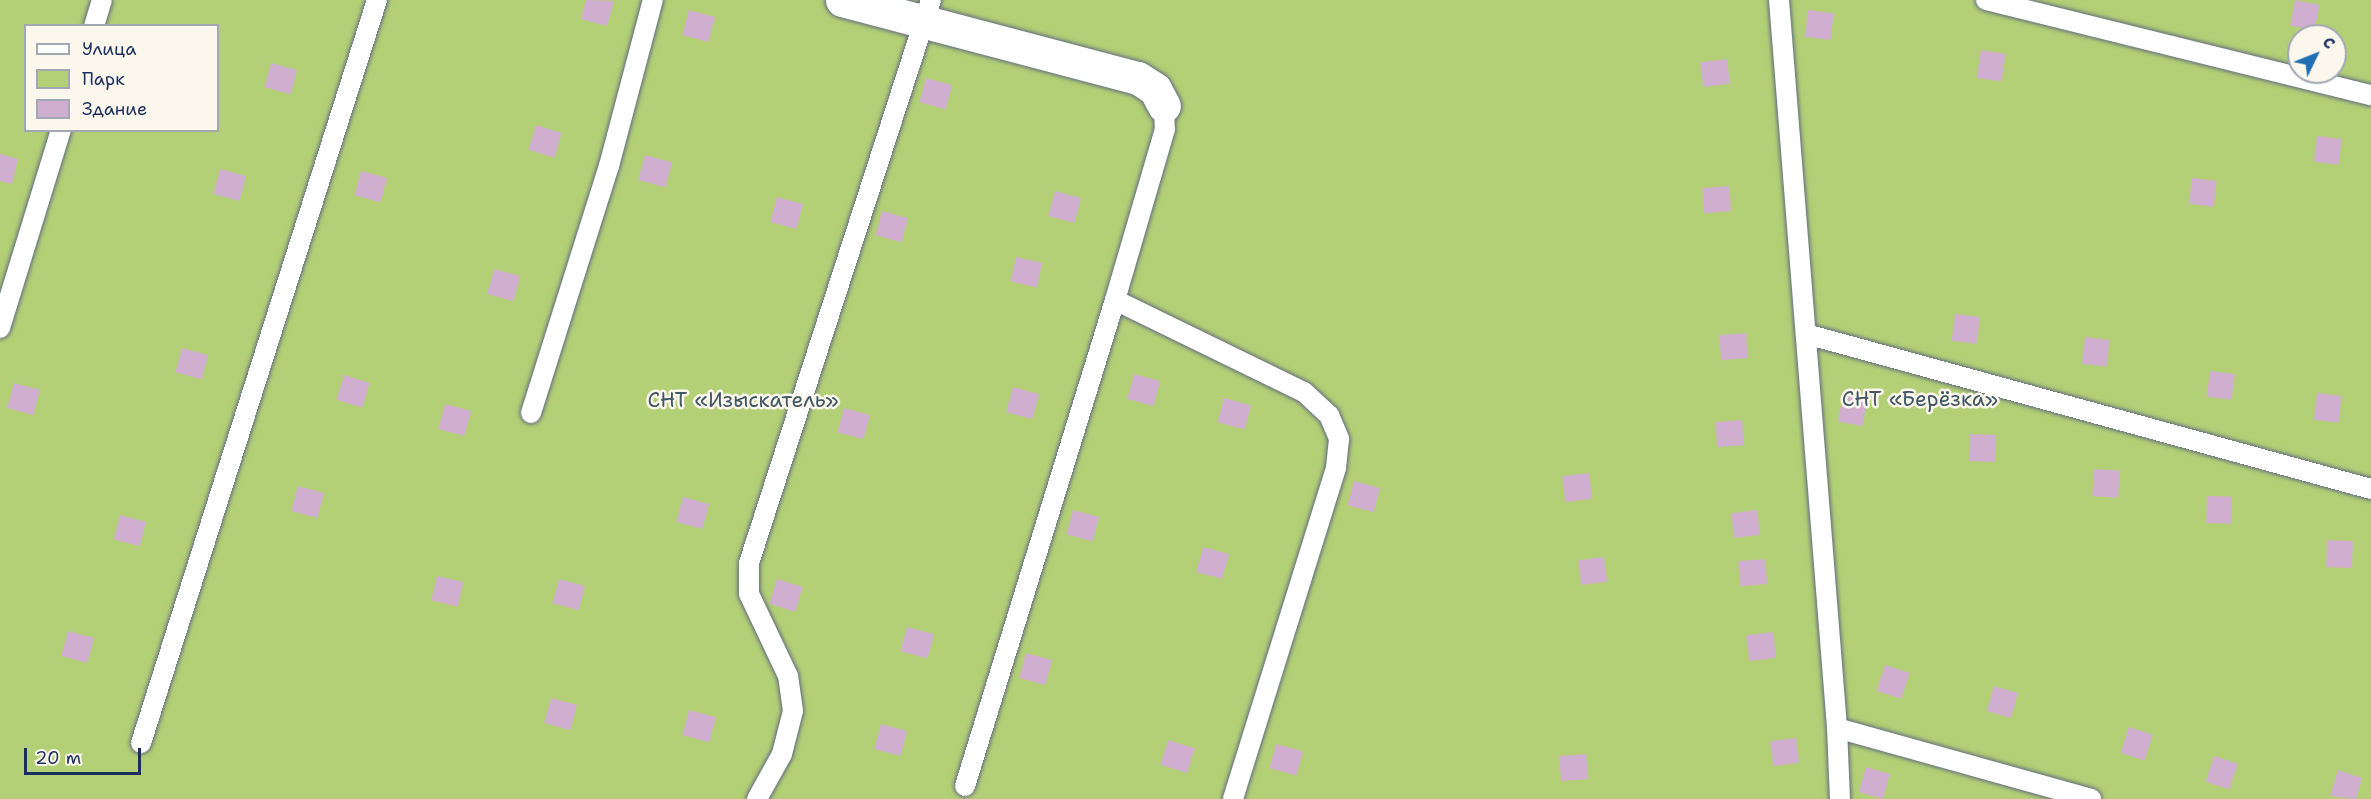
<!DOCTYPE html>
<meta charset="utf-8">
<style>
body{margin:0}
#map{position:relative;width:2371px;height:799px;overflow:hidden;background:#eae0bd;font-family:"Shantell Sans",sans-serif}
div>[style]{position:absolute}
.green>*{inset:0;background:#b4d076}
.building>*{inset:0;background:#d0aecf;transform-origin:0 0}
.roads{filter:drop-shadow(0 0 2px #636d7f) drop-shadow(0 0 2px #636d7f)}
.lane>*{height:20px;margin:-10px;padding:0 10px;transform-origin:10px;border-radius:10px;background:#fff}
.street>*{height:33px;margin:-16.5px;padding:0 16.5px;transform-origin:16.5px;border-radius:16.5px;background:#fff}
span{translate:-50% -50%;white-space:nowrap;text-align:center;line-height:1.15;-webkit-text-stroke:5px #fbf7ec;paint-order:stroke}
.park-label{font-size:21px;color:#415764}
.legend{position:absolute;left:24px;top:24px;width:195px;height:108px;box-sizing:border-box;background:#fbf7ec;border:2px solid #a1a7b3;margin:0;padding:8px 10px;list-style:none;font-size:18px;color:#1b2f5e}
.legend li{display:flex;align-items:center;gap:12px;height:30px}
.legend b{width:30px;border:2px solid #a1a7b3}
.north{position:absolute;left:2287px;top:24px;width:60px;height:60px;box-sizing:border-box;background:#fbf7ec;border:2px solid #a1a7b3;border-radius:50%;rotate:47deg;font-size:16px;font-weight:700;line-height:24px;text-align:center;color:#1b2f5e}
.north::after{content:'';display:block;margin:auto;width:21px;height:27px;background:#1f6fb2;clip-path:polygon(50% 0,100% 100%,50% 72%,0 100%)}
.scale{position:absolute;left:24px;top:748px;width:117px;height:27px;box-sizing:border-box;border:3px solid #1b2f5e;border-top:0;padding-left:8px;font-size:18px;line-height:21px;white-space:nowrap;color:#1b2f5e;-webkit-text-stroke:4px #fbf7ec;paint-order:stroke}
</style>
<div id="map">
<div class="green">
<div style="clip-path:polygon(evenodd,0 0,2371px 0,2371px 799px,0 799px,0 0,26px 26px,218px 26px,218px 130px,26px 130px,26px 26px,0 0,2299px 36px,2335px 36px,2335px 72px,2299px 72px,2299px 36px)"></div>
</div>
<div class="building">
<div style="clip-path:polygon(586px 0,614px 1px,607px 26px,581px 19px)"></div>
<div style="left:2295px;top:0;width:25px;height:26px;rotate:11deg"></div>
<div style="left:689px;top:10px;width:27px;height:26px;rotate:15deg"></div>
<div style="left:1808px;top:10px;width:26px;height:27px;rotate:7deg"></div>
<div style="left:1981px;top:50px;width:25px;height:28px;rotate:9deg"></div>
<div style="left:1727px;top:59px;width:25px;height:27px;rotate:83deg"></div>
<div style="left:271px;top:63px;width:27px;height:25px;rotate:15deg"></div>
<div style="left:926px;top:78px;width:27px;height:25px;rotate:15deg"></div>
<div style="left:536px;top:125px;width:27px;height:26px;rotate:17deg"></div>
<div style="left:2317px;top:136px;width:25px;height:26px;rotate:7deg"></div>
<div style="clip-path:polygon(0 154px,18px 159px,12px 184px,0 181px)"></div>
<div style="left:645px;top:155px;width:28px;height:26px;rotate:15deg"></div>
<div style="left:220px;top:169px;width:27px;height:26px;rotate:15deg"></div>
<div style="left:361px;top:171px;width:27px;height:25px;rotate:15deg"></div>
<div style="left:2192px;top:178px;width:25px;height:26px;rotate:7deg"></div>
<div style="left:1729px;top:186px;width:25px;height:27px;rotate:85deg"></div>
<div style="left:1055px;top:191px;width:27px;height:26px;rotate:15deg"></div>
<div style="left:777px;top:197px;width:27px;height:26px;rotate:15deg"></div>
<div style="left:882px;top:211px;width:27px;height:25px;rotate:15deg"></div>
<div style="left:1016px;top:257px;width:27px;height:25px;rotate:13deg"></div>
<div style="left:494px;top:269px;width:27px;height:26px;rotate:15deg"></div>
<div style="left:1955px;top:314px;width:25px;height:27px;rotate:7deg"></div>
<div style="left:1746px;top:333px;width:25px;height:27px;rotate:85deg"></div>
<div style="left:2085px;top:337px;width:25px;height:27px;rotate:7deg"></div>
<div style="left:182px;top:348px;width:27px;height:25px;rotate:15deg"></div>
<div style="left:2210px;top:371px;width:25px;height:26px;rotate:7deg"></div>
<div style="left:1134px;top:374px;width:27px;height:26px;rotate:15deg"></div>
<div style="left:344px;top:375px;width:27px;height:26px;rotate:17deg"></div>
<div style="left:14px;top:383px;width:27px;height:26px;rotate:15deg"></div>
<div style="left:1013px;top:387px;width:27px;height:26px;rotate:15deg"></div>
<div style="left:2317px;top:393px;width:25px;height:27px;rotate:7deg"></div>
<div style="left:1843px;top:395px;width:25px;height:27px;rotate:11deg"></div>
<div style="left:1224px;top:398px;width:28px;height:25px;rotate:15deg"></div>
<div style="left:445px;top:404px;width:27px;height:26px;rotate:15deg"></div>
<div style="left:844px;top:408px;width:27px;height:25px;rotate:15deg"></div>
<div style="left:1742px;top:420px;width:25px;height:27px;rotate:85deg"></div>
<div style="left:1970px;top:434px;width:26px;height:27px;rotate:2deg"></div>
<div style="left:2094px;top:469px;width:26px;height:27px;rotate:4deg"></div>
<div style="left:1589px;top:473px;width:26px;height:27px;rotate:83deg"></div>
<div style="left:1354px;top:481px;width:27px;height:25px;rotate:15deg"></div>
<div style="left:298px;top:486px;width:27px;height:26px;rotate:15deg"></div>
<div style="left:2207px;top:496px;width:25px;height:27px;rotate:2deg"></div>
<div style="left:683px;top:497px;width:27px;height:26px;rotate:15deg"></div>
<div style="left:1073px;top:510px;width:27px;height:25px;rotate:15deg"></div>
<div style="left:1757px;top:510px;width:25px;height:26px;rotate:83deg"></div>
<div style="left:120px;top:515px;width:27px;height:25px;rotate:15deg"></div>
<div style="left:2327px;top:540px;width:26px;height:27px;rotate:2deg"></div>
<div style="left:1203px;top:547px;width:27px;height:26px;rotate:15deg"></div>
<div style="left:1604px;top:557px;width:25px;height:26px;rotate:83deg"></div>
<div style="left:1765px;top:559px;width:25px;height:27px;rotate:85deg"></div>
<div style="left:437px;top:576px;width:27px;height:25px;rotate:13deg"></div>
<div style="left:559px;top:579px;width:27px;height:25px;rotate:15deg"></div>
<div style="left:777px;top:579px;width:27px;height:26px;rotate:17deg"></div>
<div style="left:907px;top:627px;width:28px;height:25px;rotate:15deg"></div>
<div style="left:68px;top:631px;width:27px;height:26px;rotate:15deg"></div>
<div style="left:1773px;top:632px;width:26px;height:27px;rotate:83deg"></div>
<div style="left:1026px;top:653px;width:27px;height:26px;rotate:15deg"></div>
<div style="left:1885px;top:665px;width:26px;height:27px;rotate:18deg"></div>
<div style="left:1994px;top:686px;width:25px;height:26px;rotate:16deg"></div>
<div style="left:551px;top:698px;width:27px;height:26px;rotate:15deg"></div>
<div style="left:689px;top:710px;width:28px;height:26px;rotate:15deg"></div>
<div style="left:881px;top:724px;width:27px;height:26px;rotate:15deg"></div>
<div style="left:2129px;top:727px;width:25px;height:27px;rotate:18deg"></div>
<div style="left:1796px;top:738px;width:25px;height:26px;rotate:83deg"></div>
<div style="left:1168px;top:740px;width:28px;height:26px;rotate:17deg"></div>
<div style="left:1276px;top:744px;width:28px;height:25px;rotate:15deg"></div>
<div style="left:1586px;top:754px;width:25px;height:27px;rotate:85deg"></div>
<div style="left:2214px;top:756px;width:25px;height:27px;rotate:18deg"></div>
<div style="left:1866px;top:767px;width:25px;height:26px;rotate:16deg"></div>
<div style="clip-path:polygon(2338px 770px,2362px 778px,2356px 799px,2330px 796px)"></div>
</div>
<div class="roads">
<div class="lane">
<div style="left:1779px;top:0;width:730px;rotate:85.44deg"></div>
<div style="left:1837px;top:728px;width:71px;rotate:87.6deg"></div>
<div style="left:1986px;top:0;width:397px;rotate:13.9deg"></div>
<div style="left:94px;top:26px;width:27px;rotate:-73deg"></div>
<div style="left:1164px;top:106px;width:23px;rotate:88deg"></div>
<div style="left:1165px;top:129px;width:178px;rotate:106.3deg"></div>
<div style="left:1115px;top:300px;width:210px;rotate:26deg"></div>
<div style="left:1304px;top:392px;width:34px;rotate:43deg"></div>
<div style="left:1329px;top:415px;width:26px;rotate:67deg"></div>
<div style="left:1339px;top:439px;width:29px;rotate:96deg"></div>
<div style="left:1336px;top:468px;width:347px;rotate:107.3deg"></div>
<div style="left:0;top:328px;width:207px;rotate:-72.9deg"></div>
<div style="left:1806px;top:334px;width:586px;rotate:15.34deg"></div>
<div style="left:531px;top:413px;width:259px;rotate:-72.5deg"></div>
<div style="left:609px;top:166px;width:172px;rotate:-75.2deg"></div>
<div style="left:1837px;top:728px;width:264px;rotate:15.6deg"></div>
<div style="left:141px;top:743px;width:780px;rotate:-72.38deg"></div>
<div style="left:965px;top:786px;width:509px;rotate:-72.85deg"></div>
<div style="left:757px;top:799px;width:51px;rotate:-60.9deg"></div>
<div style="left:782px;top:754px;width:44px;rotate:-75.7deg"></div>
<div style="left:793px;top:711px;width:35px;rotate:-98deg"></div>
<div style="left:788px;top:676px;width:91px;rotate:-115.4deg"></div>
<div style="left:749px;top:594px;width:31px;rotate:-90deg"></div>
<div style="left:749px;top:563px;width:592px;rotate:-72.09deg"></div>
</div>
<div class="street">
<div style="left:842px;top:0;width:306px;rotate:14.8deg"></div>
<div style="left:1138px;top:78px;width:20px;rotate:33deg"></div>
<div style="left:1155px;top:89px;width:19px;rotate:62deg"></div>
</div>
</div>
<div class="park-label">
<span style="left:1920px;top:399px">СНТ «Берёзка»</span>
<span style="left:743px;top:400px">СНТ «Изыскатель»</span>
</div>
<ul class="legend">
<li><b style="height:8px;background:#fff"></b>Улица</li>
<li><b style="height:16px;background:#b4d076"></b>Парк</li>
<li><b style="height:16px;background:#d0aecf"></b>Здание</li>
</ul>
<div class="north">С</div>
<div class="scale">20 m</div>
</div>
